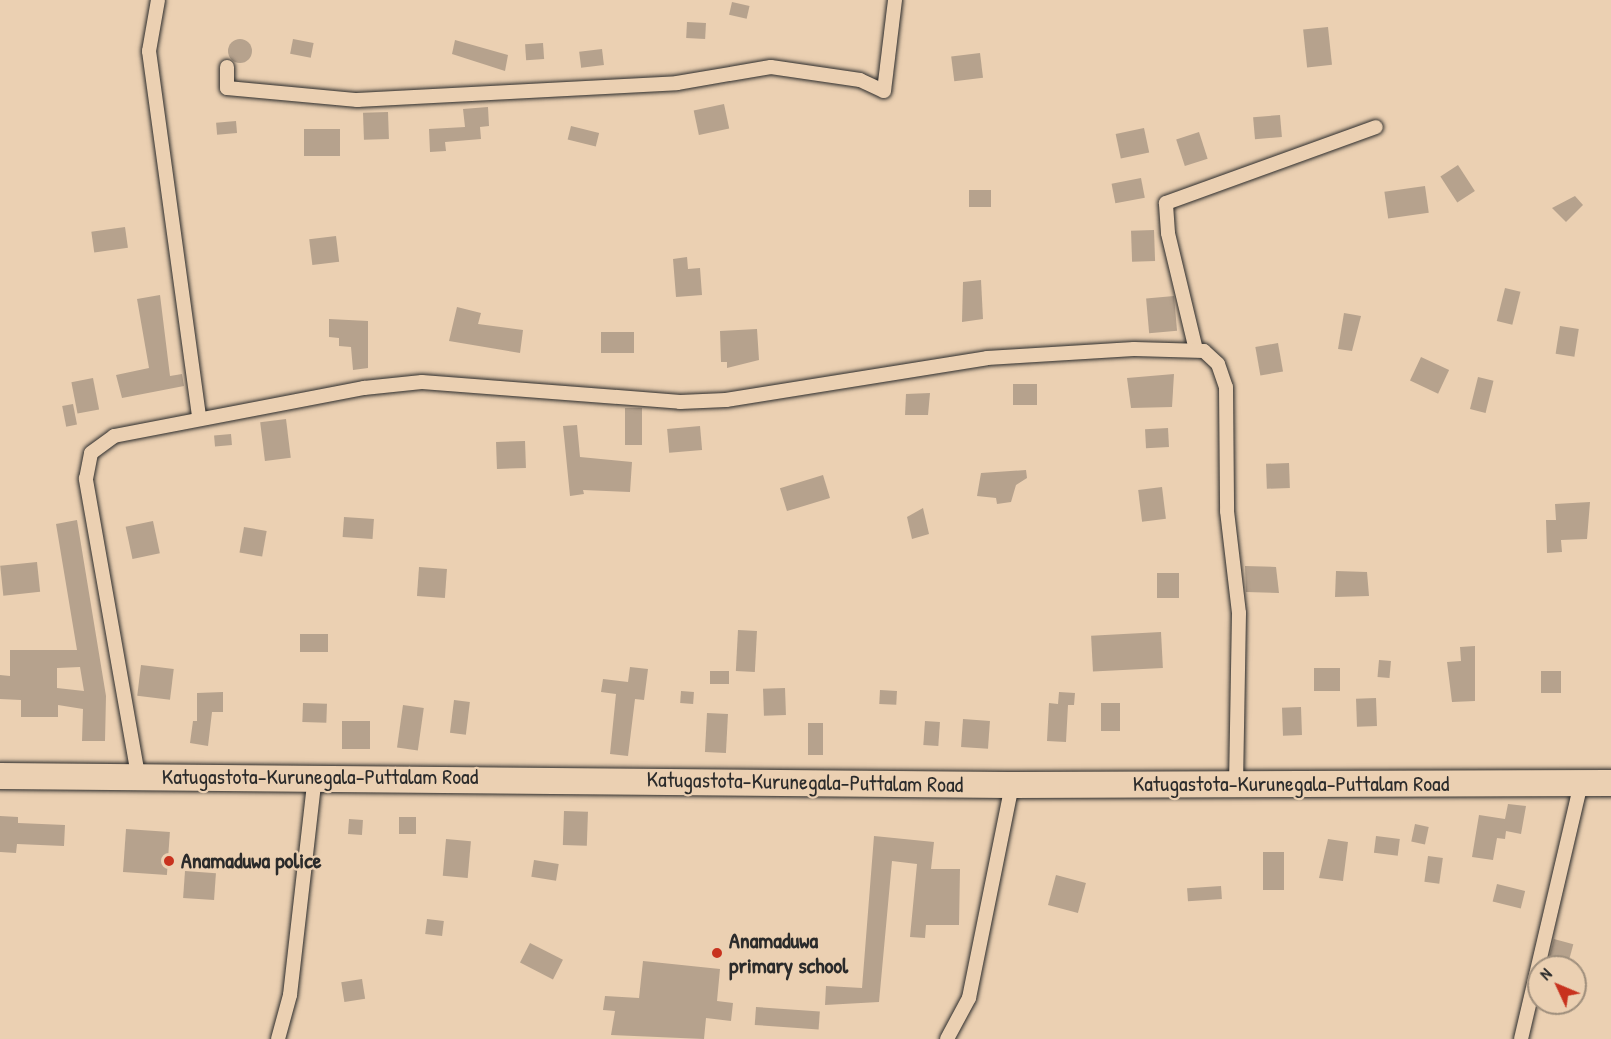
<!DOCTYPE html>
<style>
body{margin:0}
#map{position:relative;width:1611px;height:1039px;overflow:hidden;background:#ebd0b2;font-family:"Patrick Hand",sans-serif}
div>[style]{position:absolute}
.building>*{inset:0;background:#b6a28d;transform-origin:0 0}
.round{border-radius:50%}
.roads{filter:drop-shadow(0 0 2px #2b2b2b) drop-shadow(0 0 2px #2b2b2b)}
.street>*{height:14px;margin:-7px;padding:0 7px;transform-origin:7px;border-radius:7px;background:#ebd0b2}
.highway>*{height:26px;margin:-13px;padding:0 13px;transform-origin:13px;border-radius:13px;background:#ebd0b2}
.dots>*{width:16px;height:16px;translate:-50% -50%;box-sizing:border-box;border:3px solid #ebd0b2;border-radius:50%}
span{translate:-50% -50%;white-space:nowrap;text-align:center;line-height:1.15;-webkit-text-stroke:4.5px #ebd0b2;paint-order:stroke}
.street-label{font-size:22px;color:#2b2b2b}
.poi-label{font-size:22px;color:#2b2b2b;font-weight:700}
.left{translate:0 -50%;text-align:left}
.north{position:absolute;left:1527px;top:955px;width:60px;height:60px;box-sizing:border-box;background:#ebd0b2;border:2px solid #9e8e7c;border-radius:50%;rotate:314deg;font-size:16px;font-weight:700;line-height:24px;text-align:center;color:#2b2b2b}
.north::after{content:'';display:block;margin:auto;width:21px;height:27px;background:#c8321e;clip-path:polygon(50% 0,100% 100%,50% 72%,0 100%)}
</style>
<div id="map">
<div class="building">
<div style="left:732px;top:2px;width:18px;height:13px;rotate:13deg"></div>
<div style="left:687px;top:22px;width:19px;height:16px;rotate:3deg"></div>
<div style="left:1328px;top:27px;width:38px;height:25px;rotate:84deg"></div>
<div style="left:293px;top:39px;width:21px;height:15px;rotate:11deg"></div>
<div class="round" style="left:228px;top:39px;width:24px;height:24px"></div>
<div style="clip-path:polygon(455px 40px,508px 55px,505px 71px,452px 54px)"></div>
<div style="left:543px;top:43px;width:16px;height:18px;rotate:86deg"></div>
<div style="left:602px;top:49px;width:16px;height:23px;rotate:83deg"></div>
<div style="left:980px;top:53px;width:25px;height:29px;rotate:83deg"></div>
<div style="left:724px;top:104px;width:25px;height:31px;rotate:78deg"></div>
<div style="clip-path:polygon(488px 107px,489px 126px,480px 127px,481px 139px,445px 142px,446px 151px,430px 152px,429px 129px,465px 127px,463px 109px)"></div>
<div style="left:388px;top:112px;width:27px;height:25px;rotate:88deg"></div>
<div style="left:1280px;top:115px;width:22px;height:27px;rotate:85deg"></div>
<div style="left:236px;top:121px;width:12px;height:20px;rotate:85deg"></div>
<div style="left:571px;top:126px;width:29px;height:14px;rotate:14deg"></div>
<div style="left:1144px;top:128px;width:25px;height:29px;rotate:78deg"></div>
<div style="left:304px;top:129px;width:36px;height:27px"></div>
<div style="left:1199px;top:132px;width:28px;height:24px;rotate:72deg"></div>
<div style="left:1458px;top:165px;width:31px;height:21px;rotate:57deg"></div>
<div style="left:1141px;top:178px;width:20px;height:30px;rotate:79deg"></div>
<div style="left:1425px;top:186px;width:27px;height:41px;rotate:82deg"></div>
<div style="left:969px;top:190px;width:22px;height:17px"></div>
<div style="clip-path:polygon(1575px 196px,1583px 205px,1566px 222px,1552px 208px)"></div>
<div style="left:125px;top:227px;width:21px;height:34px;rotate:82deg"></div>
<div style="left:1154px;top:230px;width:31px;height:23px;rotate:88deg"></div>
<div style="left:336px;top:236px;width:26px;height:27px;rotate:83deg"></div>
<div style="clip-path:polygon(687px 257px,688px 269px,700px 268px,702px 295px,676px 297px,673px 259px)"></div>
<div style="clip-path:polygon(981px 280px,983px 319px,962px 322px,963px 282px)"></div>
<div style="left:1505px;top:288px;width:16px;height:34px;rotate:14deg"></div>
<div style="clip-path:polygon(160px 295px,170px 376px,182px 374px,184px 386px,122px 398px,116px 375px,149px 368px,137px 299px)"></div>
<div style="left:1174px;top:296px;width:35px;height:28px;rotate:85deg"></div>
<div style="clip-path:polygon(457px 307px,481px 313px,478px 324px,523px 330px,520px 353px,449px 341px)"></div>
<div style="clip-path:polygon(1344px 313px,1361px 316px,1352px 351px,1338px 349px)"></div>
<div style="clip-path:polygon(329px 319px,368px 321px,368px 368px,353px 370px,351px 347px,339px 346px,339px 338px,329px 337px)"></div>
<div style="left:1560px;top:326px;width:19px;height:28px;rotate:9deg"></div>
<div style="clip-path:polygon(757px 329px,759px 360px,727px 368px,727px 362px,721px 362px,720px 331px)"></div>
<div style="left:601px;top:332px;width:33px;height:21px"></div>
<div style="left:1278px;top:343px;width:29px;height:23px;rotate:80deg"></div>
<div style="left:1421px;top:357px;width:31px;height:26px;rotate:25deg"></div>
<div style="clip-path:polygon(1174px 374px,1172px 407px,1131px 408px,1127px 378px)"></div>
<div style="left:1478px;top:377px;width:16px;height:33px;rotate:14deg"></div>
<div style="left:93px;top:378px;width:32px;height:22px;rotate:79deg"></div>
<div style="left:1013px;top:384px;width:24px;height:21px"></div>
<div style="clip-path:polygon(930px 393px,928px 415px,905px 415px,906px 394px)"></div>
<div style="left:73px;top:404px;width:21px;height:11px;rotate:79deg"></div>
<div style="left:625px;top:408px;width:17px;height:37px"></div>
<div style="left:286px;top:419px;width:39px;height:26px;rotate:83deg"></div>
<div style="clip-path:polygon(577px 425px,580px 457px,632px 462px,630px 492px,583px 490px,584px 494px,570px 496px,563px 426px)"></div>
<div style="left:700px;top:426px;width:24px;height:33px;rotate:85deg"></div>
<div style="left:1168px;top:428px;width:19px;height:23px;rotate:87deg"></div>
<div style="left:231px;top:434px;width:11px;height:17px;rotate:85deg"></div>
<div style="left:525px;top:441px;width:27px;height:29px;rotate:88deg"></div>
<div style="left:1289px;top:463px;width:25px;height:23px;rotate:88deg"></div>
<div style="clip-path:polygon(1026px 470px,1027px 478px,1016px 485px,1011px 502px,997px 504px,996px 498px,977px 496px,981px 473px)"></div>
<div style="left:823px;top:475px;width:24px;height:45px;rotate:73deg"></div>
<div style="left:1162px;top:487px;width:32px;height:24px;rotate:83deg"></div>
<div style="clip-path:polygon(1590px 502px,1587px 539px,1561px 540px,1562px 552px,1547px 553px,1546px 520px,1556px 520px,1555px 504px)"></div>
<div style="clip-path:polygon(923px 508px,929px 534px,912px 539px,907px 517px)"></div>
<div style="left:344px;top:517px;width:30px;height:20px;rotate:4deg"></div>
<div style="clip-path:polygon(evenodd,77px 520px,106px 696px,105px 741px,82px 741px,83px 709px,58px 705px,58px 717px,21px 717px,21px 700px,0 699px,0 675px,10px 676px,10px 650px,77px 650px,56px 524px,77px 520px,80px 667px,84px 691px,57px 688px,57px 668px,80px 667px)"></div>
<div style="left:153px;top:521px;width:33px;height:28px;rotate:78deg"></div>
<div style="left:244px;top:527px;width:23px;height:26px;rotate:10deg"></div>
<div style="left:37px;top:562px;width:30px;height:37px;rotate:84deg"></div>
<div style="clip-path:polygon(1245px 566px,1276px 567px,1279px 593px,1246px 592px)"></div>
<div style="left:419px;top:567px;width:28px;height:29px;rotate:4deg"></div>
<div style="clip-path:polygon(1336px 571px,1367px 572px,1369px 596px,1335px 597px)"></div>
<div style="left:1179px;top:573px;width:25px;height:22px;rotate:90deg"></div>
<div style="left:738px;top:630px;width:19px;height:41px;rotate:3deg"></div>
<div style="left:1161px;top:632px;width:36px;height:70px;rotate:87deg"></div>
<div style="left:328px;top:634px;width:18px;height:28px;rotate:90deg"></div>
<div style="clip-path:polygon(1475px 646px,1475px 701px,1452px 702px,1447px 662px,1461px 661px,1460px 647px)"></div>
<div style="left:1379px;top:660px;width:12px;height:17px;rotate:5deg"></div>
<div style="left:141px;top:665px;width:33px;height:31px;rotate:7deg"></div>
<div style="clip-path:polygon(630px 667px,648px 669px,644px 700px,635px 699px,628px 756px,610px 754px,616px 694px,601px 692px,603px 679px,628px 682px)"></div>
<div style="left:1314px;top:668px;width:26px;height:23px"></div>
<div style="left:710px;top:671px;width:19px;height:13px"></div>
<div style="left:1541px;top:671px;width:20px;height:22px"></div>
<div style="left:785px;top:688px;width:27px;height:22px;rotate:88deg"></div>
<div style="left:880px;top:690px;width:17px;height:14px;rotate:3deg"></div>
<div style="left:681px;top:691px;width:13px;height:12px;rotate:4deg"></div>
<div style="clip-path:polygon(223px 692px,223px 712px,212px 712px,208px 746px,190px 743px,193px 721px,197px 721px,197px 693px)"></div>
<div style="clip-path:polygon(1059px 692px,1075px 693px,1074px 705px,1068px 705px,1066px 742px,1047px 741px,1049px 703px,1058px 704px)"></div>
<div style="left:1376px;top:698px;width:28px;height:20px;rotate:88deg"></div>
<div style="left:454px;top:700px;width:16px;height:33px;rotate:7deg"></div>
<div style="left:303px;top:703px;width:24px;height:19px;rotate:2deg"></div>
<div style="left:1101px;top:703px;width:19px;height:28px"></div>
<div style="left:403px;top:705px;width:21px;height:43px;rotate:8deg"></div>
<div style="left:1301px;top:707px;width:28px;height:19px;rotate:88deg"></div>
<div style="left:707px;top:713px;width:21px;height:39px;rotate:3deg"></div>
<div style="left:963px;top:719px;width:27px;height:28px;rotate:4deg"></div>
<div style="left:342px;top:721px;width:28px;height:28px"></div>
<div style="left:925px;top:721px;width:15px;height:24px;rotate:4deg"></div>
<div style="left:823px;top:723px;width:32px;height:15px;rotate:90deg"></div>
<div style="clip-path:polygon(1508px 804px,1526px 806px,1521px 834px,1506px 831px,1505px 839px,1497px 838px,1493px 860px,1472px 857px,1479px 815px,1505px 819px)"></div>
<div style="left:564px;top:811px;width:24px;height:34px;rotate:2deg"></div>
<div style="clip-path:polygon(0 816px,18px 817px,18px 823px,65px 825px,64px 846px,17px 844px,16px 853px,0 852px)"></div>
<div style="left:399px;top:817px;width:17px;height:17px"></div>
<div style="left:349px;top:819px;width:14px;height:15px;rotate:4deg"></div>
<div style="left:1415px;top:824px;width:14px;height:18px;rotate:12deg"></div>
<div style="left:126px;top:829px;width:44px;height:43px;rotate:4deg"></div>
<div style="clip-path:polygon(874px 836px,934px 842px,931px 869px,960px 869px,959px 925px,926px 925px,925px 938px,910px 937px,917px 864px,892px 861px,879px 1002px,825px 1005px,826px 986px,862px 988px)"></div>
<div style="left:1376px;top:836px;width:24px;height:17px;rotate:7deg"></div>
<div style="left:446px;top:839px;width:25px;height:37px;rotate:5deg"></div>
<div style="clip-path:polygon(1328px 839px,1348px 842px,1343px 881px,1319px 878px)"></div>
<div style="left:1263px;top:852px;width:21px;height:38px"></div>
<div style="left:1428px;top:856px;width:15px;height:26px;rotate:8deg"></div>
<div style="left:534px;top:860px;width:25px;height:17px;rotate:9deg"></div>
<div style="left:185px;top:871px;width:31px;height:27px;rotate:4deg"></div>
<div style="left:1056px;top:875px;width:31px;height:31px;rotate:15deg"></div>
<div style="left:1497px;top:884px;width:29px;height:18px;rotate:14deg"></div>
<div style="left:1221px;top:886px;width:13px;height:34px;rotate:86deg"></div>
<div style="left:427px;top:919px;width:17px;height:15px;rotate:7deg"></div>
<div style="left:1554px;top:939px;width:20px;height:19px;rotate:15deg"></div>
<div style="left:530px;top:943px;width:37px;height:22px;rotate:27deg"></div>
<div style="clip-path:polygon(643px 961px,720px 969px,717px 1001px,733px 1003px,731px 1021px,706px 1018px,704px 1039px,611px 1035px,615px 1011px,603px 1010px,605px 996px,639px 998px)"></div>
<div style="left:362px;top:979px;width:20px;height:21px;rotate:81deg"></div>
<div style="left:756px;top:1007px;width:64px;height:18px;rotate:4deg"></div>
</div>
<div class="roads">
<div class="street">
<div style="left:158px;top:0;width:52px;rotate:100deg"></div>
<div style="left:149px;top:51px;width:370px;rotate:82.2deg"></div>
<div style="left:227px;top:67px;width:21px;rotate:90deg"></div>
<div style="left:227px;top:88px;width:131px;rotate:5.3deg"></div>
<div style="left:357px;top:100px;width:320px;rotate:-3deg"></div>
<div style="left:677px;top:83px;width:95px;rotate:-9.7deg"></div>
<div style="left:771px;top:67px;width:90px;rotate:8.3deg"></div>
<div style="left:860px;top:80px;width:26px;rotate:25deg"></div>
<div style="left:884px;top:91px;width:92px;rotate:-83.1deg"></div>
<div style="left:1196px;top:350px;width:120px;rotate:-103.5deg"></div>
<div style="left:1168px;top:233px;width:30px;rotate:-94deg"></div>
<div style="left:1166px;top:203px;width:223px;rotate:-19.9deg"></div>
<div style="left:138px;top:775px;width:301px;rotate:-100deg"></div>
<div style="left:86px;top:479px;width:26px;rotate:-79deg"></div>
<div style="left:91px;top:453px;width:29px;rotate:-36deg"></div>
<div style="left:114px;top:436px;width:255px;rotate:-10.9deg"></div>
<div style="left:364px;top:388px;width:58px;rotate:-5.9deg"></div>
<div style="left:422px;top:382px;width:259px;rotate:4.4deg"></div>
<div style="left:680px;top:402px;width:46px;rotate:-2.5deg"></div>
<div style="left:726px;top:400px;width:264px;rotate:-9.1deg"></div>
<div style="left:987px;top:358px;width:147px;rotate:-3.5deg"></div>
<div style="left:1134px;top:349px;width:70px;rotate:1.6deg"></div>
<div style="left:1204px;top:351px;width:19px;rotate:43deg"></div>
<div style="left:1218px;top:364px;width:24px;rotate:71deg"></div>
<div style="left:1226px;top:387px;width:124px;rotate:89.5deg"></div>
<div style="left:1227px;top:511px;width:103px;rotate:83.3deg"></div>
<div style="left:1239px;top:613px;width:171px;rotate:91deg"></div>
<div style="left:278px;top:1039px;width:46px;rotate:-74.7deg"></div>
<div style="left:290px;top:995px;width:220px;rotate:-83.5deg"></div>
<div style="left:947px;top:1039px;width:47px;rotate:-61.8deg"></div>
<div style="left:969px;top:998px;width:217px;rotate:-78.6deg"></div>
<div style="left:1521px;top:1039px;width:263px;rotate:-76.8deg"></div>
</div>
<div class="highway">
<div style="left:0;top:776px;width:1012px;rotate:0.51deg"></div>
<div style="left:1012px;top:785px;width:599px;rotate:-0.19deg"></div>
</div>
</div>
<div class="dots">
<div style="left:169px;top:861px;background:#c8321e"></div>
<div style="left:717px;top:953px;background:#c8321e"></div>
</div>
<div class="street-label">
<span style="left:320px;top:777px">Katugastota-Kurunegala-Puttalam Road</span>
<span style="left:805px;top:782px;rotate:1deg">Katugastota-Kurunegala-Puttalam Road</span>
<span style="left:1291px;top:784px">Katugastota-Kurunegala-Puttalam Road</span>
</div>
<div class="poi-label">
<span class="left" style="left:181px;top:861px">Anamaduwa police</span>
<span class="left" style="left:729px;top:953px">Anamaduwa<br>primary school</span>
</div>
<div class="north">N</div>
</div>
